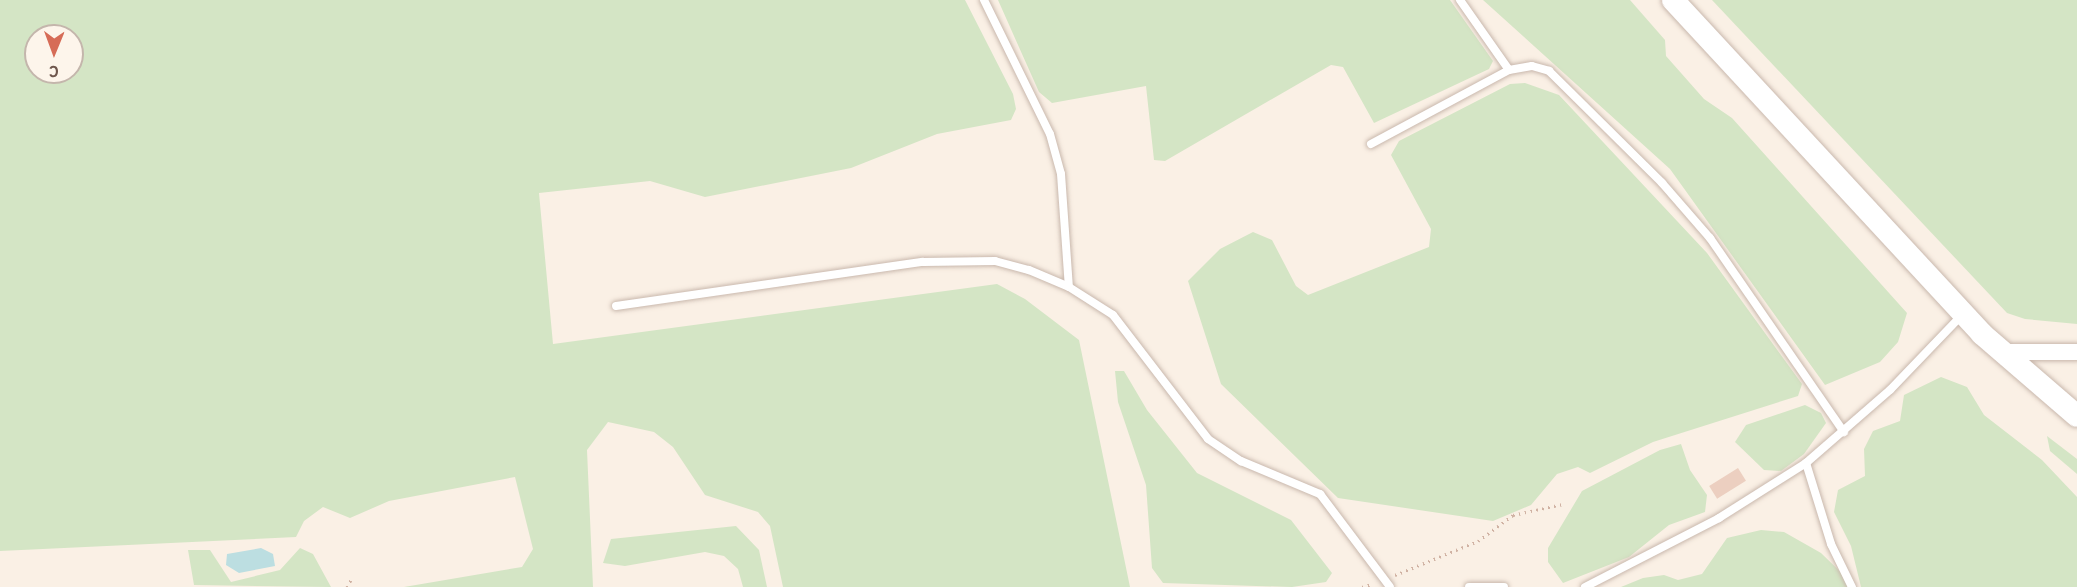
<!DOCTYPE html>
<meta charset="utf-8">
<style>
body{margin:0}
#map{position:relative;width:2077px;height:587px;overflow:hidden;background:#faf0e5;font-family:Overpass,sans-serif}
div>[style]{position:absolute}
.green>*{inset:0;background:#d4e5c5}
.water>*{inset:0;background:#bcdee1}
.building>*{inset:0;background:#eccfc0;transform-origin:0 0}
.path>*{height:3px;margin-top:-1.5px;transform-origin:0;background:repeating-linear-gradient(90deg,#d0b2a3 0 1.5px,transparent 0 6px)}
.roads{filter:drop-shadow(0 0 2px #c9b8ad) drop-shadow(0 0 2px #c9b8ad)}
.service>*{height:8px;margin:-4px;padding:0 4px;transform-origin:4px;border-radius:4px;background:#fff}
.minor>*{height:16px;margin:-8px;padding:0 8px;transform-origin:8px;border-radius:8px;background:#fff}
.secondary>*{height:22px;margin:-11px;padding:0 11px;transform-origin:11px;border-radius:11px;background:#fff}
span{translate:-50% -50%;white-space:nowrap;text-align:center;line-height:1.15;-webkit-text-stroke:4.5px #fdf5eb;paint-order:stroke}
.north{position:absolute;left:24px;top:24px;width:60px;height:60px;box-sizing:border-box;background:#fdf5eb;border:2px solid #c4b6ac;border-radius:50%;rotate:181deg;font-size:16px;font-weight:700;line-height:24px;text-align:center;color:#6f574d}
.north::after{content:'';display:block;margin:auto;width:21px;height:27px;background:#d66c57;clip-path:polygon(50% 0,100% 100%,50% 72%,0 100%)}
</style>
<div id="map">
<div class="green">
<div style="clip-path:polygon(evenodd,0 0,965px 0,1013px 94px,1016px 109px,1011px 120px,937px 134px,851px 168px,705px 197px,650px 181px,539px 193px,553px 344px,997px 284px,1025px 299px,1079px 340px,1130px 587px,783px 587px,770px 526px,758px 512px,705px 495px,673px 447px,654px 432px,608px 422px,587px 450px,593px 587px,404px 587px,522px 567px,533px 549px,515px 477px,389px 501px,350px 518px,323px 507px,304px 521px,296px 537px,0 551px,0 0,36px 36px,72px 36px,72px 72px,36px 72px,36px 36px)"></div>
<div style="clip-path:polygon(998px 0,1450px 0,1493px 61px,1489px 69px,1374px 123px,1343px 67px,1331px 65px,1165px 161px,1154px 160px,1146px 86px,1052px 103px,1039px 92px)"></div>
<div style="clip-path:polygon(1483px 0,1630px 0,1665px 40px,1666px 56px,1704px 99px,1732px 118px,1907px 313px,1898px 342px,1880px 362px,1825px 385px,1670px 169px)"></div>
<div style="clip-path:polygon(1712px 0,2077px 0,2077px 324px,2025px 319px,2007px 313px)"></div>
<div style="clip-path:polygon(1525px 83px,1559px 95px,1707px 253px,1802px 384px,1798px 396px,1653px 442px,1590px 473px,1578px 467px,1557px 474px,1531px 505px,1493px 521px,1338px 498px,1221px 384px,1188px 281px,1220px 249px,1253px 232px,1272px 240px,1296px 286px,1308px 295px,1429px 247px,1431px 229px,1391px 155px,1399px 141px,1510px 84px)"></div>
<div style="clip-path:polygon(1115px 371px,1124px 371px,1147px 410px,1197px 473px,1291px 520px,1332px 573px,1326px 582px,1292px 587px,1163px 583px,1152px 568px,1146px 485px,1118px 402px)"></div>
<div style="clip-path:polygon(1941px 377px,1967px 387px,1984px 415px,2042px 460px,2077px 497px,2077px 587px,1861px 587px,1851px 546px,1834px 512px,1838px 490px,1865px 476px,1864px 449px,1873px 431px,1900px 421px,1904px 395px)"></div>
<div style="clip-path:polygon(1805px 405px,1821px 413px,1826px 423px,1804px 454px,1781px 471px,1764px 470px,1735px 442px,1746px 425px)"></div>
<div style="clip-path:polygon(2047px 436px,2077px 459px,2077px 474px,2050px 451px)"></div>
<div style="clip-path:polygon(1681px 444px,1690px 470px,1707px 495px,1705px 512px,1669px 525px,1629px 557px,1563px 583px,1548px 562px,1548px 548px,1582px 491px,1660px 450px)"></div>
<div style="clip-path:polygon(736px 526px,759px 550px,767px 587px,743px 587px,738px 569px,724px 556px,705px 552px,625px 566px,603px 563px,611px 539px)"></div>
<div style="clip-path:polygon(1761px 530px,1784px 532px,1821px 553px,1856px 587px,1621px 587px,1643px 578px,1664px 575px,1678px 580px,1702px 574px,1727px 538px)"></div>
<div style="clip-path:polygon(300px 548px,313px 554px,331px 587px,194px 585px,188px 550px,210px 550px,231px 582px,280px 570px)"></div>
</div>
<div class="water">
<div style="clip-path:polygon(261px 548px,273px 554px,275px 566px,239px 573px,226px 565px,227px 554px)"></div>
</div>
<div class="building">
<div style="left:1738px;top:468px;width:15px;height:34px;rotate:58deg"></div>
</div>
<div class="path">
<div style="left:1395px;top:575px;width:90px;rotate:-22.3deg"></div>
<div style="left:1478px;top:541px;width:44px;rotate:-36.6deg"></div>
<div style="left:1513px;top:515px;width:51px;rotate:-12.4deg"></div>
<div style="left:347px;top:587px;width:10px;rotate:-61deg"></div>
<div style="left:1362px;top:587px;width:10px;rotate:-17deg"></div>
</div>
<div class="roads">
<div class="service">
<div style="left:984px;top:0;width:149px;rotate:63.8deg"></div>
<div style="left:1050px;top:134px;width:41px;rotate:74.6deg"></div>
<div style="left:1061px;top:174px;width:113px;rotate:86deg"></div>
<div style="left:1460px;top:0;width:85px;rotate:55deg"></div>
<div style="left:1371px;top:144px;width:157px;rotate:-28.2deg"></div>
<div style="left:1509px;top:70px;width:23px;rotate:-10deg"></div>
<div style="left:1532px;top:66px;width:18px;rotate:16deg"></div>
<div style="left:1549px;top:71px;width:159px;rotate:44.7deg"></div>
<div style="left:1662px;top:183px;width:73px;rotate:48.9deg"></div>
<div style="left:1710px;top:238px;width:236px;rotate:55.4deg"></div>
<div style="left:616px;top:306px;width:310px;rotate:-8.2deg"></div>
<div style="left:923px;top:262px;width:72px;rotate:-0.8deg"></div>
<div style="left:995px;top:261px;width:35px;rotate:15deg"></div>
<div style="left:1029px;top:270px;width:43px;rotate:23deg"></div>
<div style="left:1069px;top:287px;width:52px;rotate:32.5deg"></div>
<div style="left:1113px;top:315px;width:156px;rotate:52.5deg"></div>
<div style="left:1208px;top:439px;width:40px;rotate:34deg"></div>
<div style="left:1241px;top:461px;width:86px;rotate:22.7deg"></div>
<div style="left:1320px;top:494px;width:116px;rotate:53deg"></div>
<div style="left:1806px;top:463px;width:85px;rotate:72.8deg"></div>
<div style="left:1831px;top:544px;width:48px;rotate:64deg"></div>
<div style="left:1469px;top:587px;width:35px"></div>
<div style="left:1585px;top:587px;width:151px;rotate:-27.2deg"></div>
<div style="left:1719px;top:518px;width:103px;rotate:-32.3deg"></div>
<div style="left:1806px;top:463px;width:111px;rotate:-41deg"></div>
<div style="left:1890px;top:390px;width:105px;rotate:-46.2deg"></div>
</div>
<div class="minor">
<div style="left:2002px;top:352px;width:75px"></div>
</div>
<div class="secondary">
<div style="left:1673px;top:0;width:455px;rotate:47.2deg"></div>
<div style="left:1982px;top:334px;width:125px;rotate:40.8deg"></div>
</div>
</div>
<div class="north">С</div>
</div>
